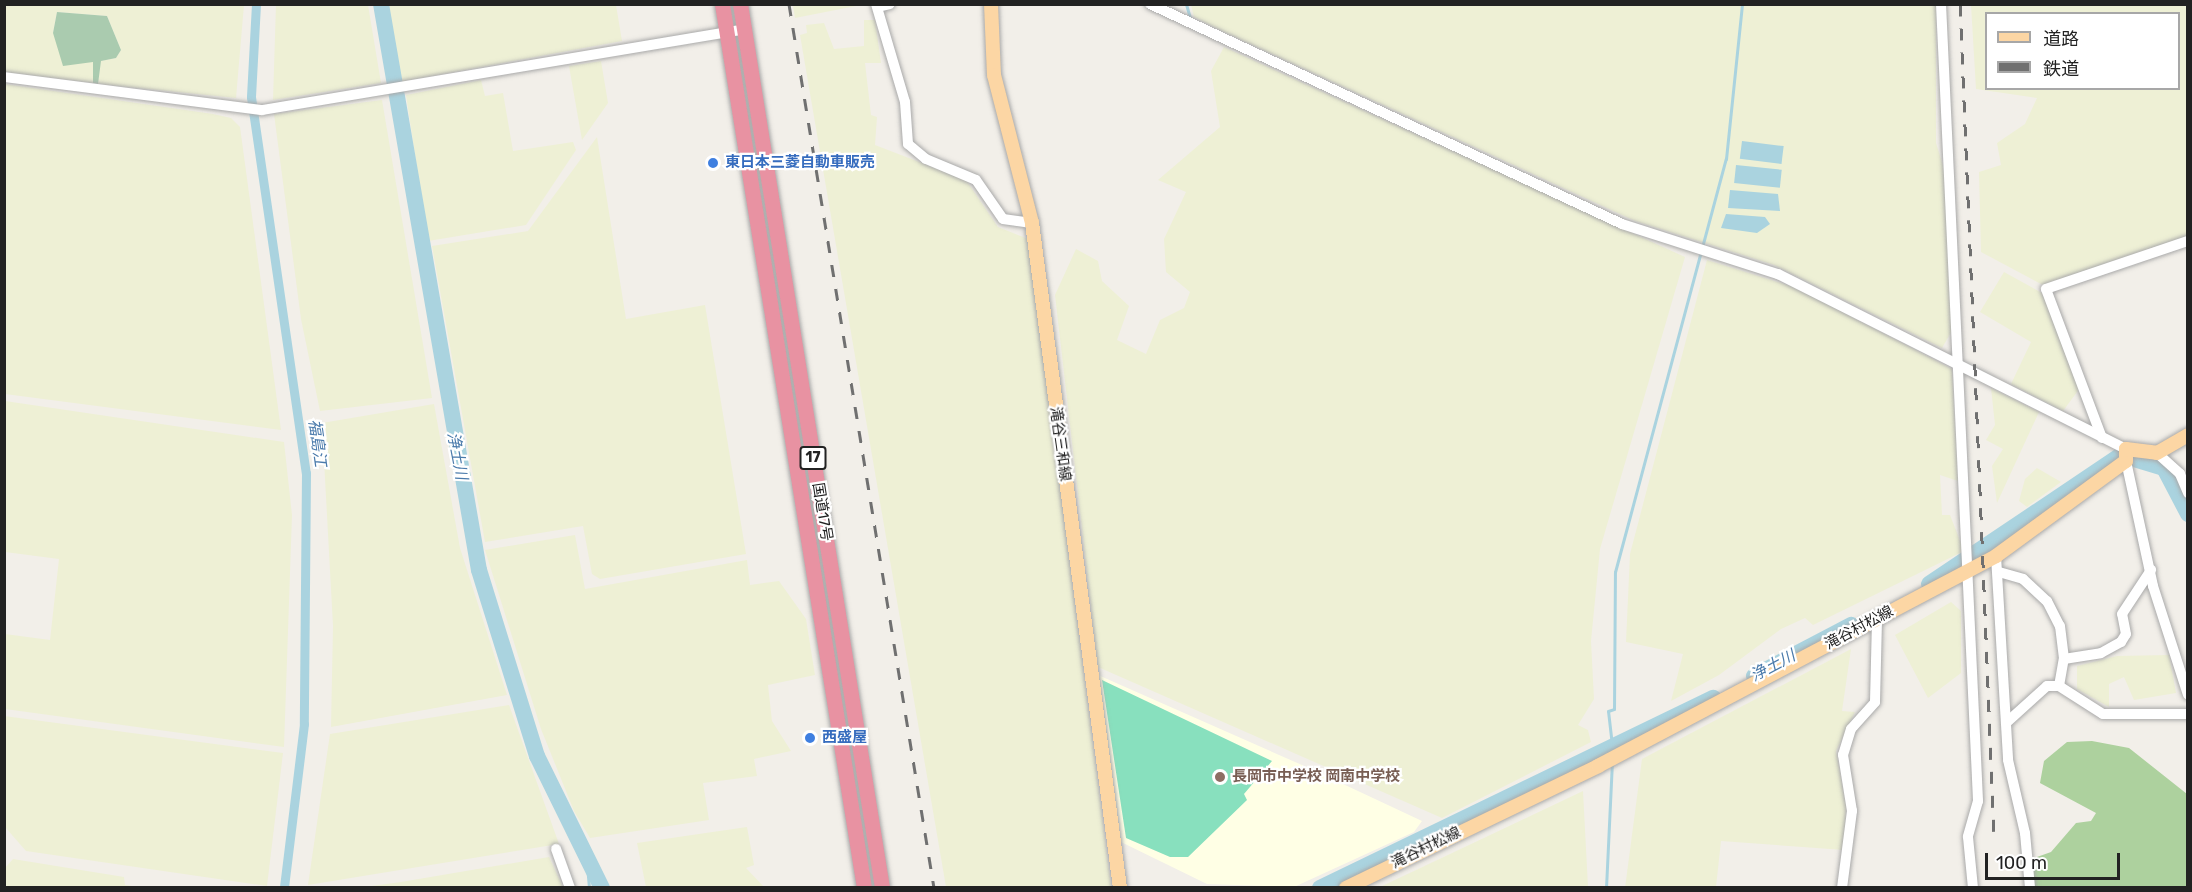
<!DOCTYPE html>
<meta charset="utf-8">
<style>
body{margin:0}
#map{position:relative;width:2192px;height:892px;overflow:hidden;background:#f2efe9;font-family:Rubik,"Noto Sans JP",sans-serif}
div>[style]{position:absolute}
.education>*{inset:0;background:#ffffe5}
.farmland>*{inset:0;background:#eef0d5}
.forest>*{inset:0;background:#add19e}
.cemetery>*{inset:0;background:#aacbaf}
.pitch>*{inset:0;background:#88e0be}
.water>*{inset:0;background:#aad3df;transform-origin:0 0}
.stream>*{height:3px;margin:-1.5px;padding:0 1.5px;transform-origin:1.5px;border-radius:1.5px;background:#aad3df}
.canal>*{height:9px;margin:-4.5px;padding:0 4.5px;transform-origin:4.5px;border-radius:4.5px;background:#aad3df}
.river>*{height:16px;margin:-8px;padding:0 8px;transform-origin:8px;border-radius:8px;background:#aad3df}
.roads{filter:drop-shadow(0 0 2px #a9a9a9) drop-shadow(0 0 2px #a9a9a9)}
.minor>*{height:10px;margin:-5px;padding:0 5px;transform-origin:5px;border-radius:5px;background:#fff}
.major>*{height:14px;margin:-7px;padding:0 7px;transform-origin:7px;border-radius:7px;background:#fcd6a4}
.highway>*{height:15px;margin:-7.5px;padding:0 7.5px;transform-origin:7.5px;border-radius:7.5px;background:#e892a2}
.rail>*{height:3px;margin-top:-1.5px;transform-origin:0;background:repeating-linear-gradient(90deg,#707070 0 12px,transparent 0 24px)}
.dots>*{width:16px;height:16px;translate:-50% -50%;box-sizing:border-box;border:3px solid #fff;border-radius:50%}
span{translate:-50% -50%;white-space:nowrap;text-align:center;line-height:1.15;-webkit-text-stroke:4.5px #fff;paint-order:stroke}
.shield-label span{padding:2px 4px;background:#fff;border:2px solid;border-radius:4px;-webkit-text-stroke-width:0}
.shield-label{font-size:14px;color:#222;font-weight:700}
.shop-label{font-size:15px;color:#366cbe;font-weight:700}
.left{translate:0 -50%;text-align:left}
.street-label{font-size:15px;color:#222}
.education-label{font-size:15px;color:#785e54;font-weight:700}
.water-label{font-size:16px;color:#4a7aab;font-style:italic}
.frame{position:absolute;inset:0;border:6px solid #222;pointer-events:none}
.legend{position:absolute;left:1985px;top:12px;width:195px;height:78px;box-sizing:border-box;background:#fff;border:2px solid #a7a7a7;margin:0;padding:8px 10px;list-style:none;font-size:18px;color:#222}
.legend li{display:flex;align-items:center;gap:12px;height:30px}
.legend b{width:30px;border:2px solid #a7a7a7}
.scale{position:absolute;left:1985px;top:853px;width:135px;height:27px;box-sizing:border-box;border:3px solid #222;border-top:0;padding-left:8px;font-size:18px;line-height:21px;white-space:nowrap;color:#222;-webkit-text-stroke:4px #fff;paint-order:stroke}
</style>
<div id="map">
<div class="education">
<div style="clip-path:polygon(1098px 675px,1311px 769px,1422px 821px,1414px 832px,1294px 887px,1207px 884px,1121px 842px)"></div>
</div>
<div class="farmland">
<div style="clip-path:polygon(866px 4px,795px 18px,793px 5px,793px 4px)"></div>
<div style="clip-path:polygon(4px 5px,244px 5px,236px 98px,98px 84px,100px 61px,116px 58px,121px 50px,107px 16px,57px 12px,53px 33px,93px 62px,93px 83px,5px 72px)"></div>
<div style="clip-path:polygon(276px 5px,368px 5px,381px 83px,273px 100px)"></div>
<div style="clip-path:polygon(388px 5px,616px 5px,622px 41px,400px 82px)"></div>
<div style="clip-path:polygon(1191px 5px,1936px 5px,1936px 143px,1945px 172px,1953px 329px,1942px 348px,1774px 265px,1635px 221px,1222px 31px,1194px 17px)"></div>
<div style="clip-path:polygon(evenodd,1971px 5px,2187px 5px,2187px 238px,2043px 285px,1981px 252px,1979px 172px,2001px 165px,1997px 143px,2025px 124px,2037px 98px,1976px 89px,1971px 5px,1986px 14px,2178px 14px,2178px 88px,1986px 88px,1986px 14px)"></div>
<div style="clip-path:polygon(864px 20px,875px 20px,881px 63px,865px 63px,871px 115px,877px 117px,875px 145px,966px 180px,998px 227px,1028px 239px,1111px 887px,946px 887px,800px 35px,807px 33px,806px 25px,824px 23px,834px 49px,864px 46px)"></div>
<div style="clip-path:polygon(1224px 47px,1685px 257px,1600px 549px,1591px 641px,1594px 699px,1578px 725px,1588px 730px,1591px 742px,1442px 818px,1098px 667px,1055px 295px,1076px 249px,1098px 261px,1102px 281px,1129px 306px,1117px 340px,1146px 354px,1160px 320px,1184px 308px,1190px 292px,1166px 272px,1164px 239px,1186px 192px,1158px 180px,1220px 127px,1211px 71px)"></div>
<div style="clip-path:polygon(601px 61px,608px 103px,582px 140px,569px 66px)"></div>
<div style="clip-path:polygon(481px 80px,485px 96px,503px 93px,513px 151px,573px 142px,576px 150px,526px 225px,428px 241px,406px 95px)"></div>
<div style="clip-path:polygon(5px 84px,213px 114px,231px 118px,240px 127px,281px 430px,5px 394px)"></div>
<div style="clip-path:polygon(382px 100px,432px 398px,320px 411px,301px 319px,274px 114px)"></div>
<div style="clip-path:polygon(597px 137px,626px 319px,705px 305px,746px 554px,600px 579px,592px 574px,583px 526px,485px 542px,432px 246px,528px 231px)"></div>
<div style="clip-path:polygon(1707px 260px,1794px 287px,1952px 369px,1958px 481px,1940px 475px,1942px 515px,1950px 515px,1964px 551px,1813px 625px,1805px 618px,1781px 629px,1719px 675px,1671px 701px,1683px 654px,1626px 642px,1630px 554px)"></div>
<div style="clip-path:polygon(2004px 272px,2042px 293px,2080px 388px,2063px 411px,2011px 384px,2031px 342px,1980px 312px)"></div>
<div style="clip-path:polygon(1991px 388px,2039px 412px,1997px 503px,1992px 466px,2003px 449px,1986px 440px,1995px 425px)"></div>
<div style="clip-path:polygon(5px 401px,284px 442px,292px 515px,284px 747px,5px 709px,5px 634px,50px 640px,59px 559px,5px 552px)"></div>
<div style="clip-path:polygon(434px 404px,460px 548px,507px 695px,331px 727px,333px 626px,322px 423px)"></div>
<div style="clip-path:polygon(2037px 468px,2061px 482px,2027px 507px,2019px 501px,2025px 479px)"></div>
<div style="clip-path:polygon(575px 535px,585px 589px,747px 560px,750px 585px,779px 581px,806px 619px,815px 675px,768px 685px,772px 721px,791px 751px,754px 759px,757px 776px,703px 783px,709px 820px,590px 838px,574px 811px,541px 729px,485px 550px)"></div>
<div style="clip-path:polygon(1951px 602px,1961px 611px,1961px 673px,1928px 698px,1895px 635px)"></div>
<div style="clip-path:polygon(1851px 649px,1842px 711px,1855px 712px,1836px 751px,1846px 806px,1844px 850px,1721px 841px,1716px 887px,1625px 888px,1642px 759px)"></div>
<div style="clip-path:polygon(2169px 655px,2176px 693px,2134px 700px,2124px 677px,2109px 684px,2109px 707px,2077px 689px,2077px 666px,2117px 656px)"></div>
<div style="clip-path:polygon(509px 705px,559px 844px,308px 885px,330px 734px)"></div>
<div style="clip-path:polygon(4px 716px,283px 753px,267px 886px,26px 851px,5px 827px)"></div>
<div style="clip-path:polygon(1583px 791px,1588px 887px,1380px 887px,1414px 871px)"></div>
<div style="clip-path:polygon(747px 827px,754px 865px,746px 868px,764px 887px,646px 887px,637px 843px)"></div>
<div style="clip-path:polygon(549px 857px,563px 887px,364px 887px,401px 882px)"></div>
<div style="clip-path:polygon(13px 859px,124px 877px,125px 885px,139px 887px,6px 887px,5px 868px)"></div>
</div>
<div class="forest">
<div style="clip-path:polygon(2092px 741px,2129px 748px,2187px 794px,2187px 887px,2030px 888px,2031px 859px,2051px 852px,2076px 823px,2091px 821px,2096px 813px,2040px 783px,2044px 761px,2067px 742px)"></div>
</div>
<div class="cemetery">
<div style="clip-path:polygon(57px 12px,107px 16px,121px 50px,116px 58px,101px 61px,98px 84px,93px 83px,93px 62px,63px 66px,53px 33px)"></div>
</div>
<div class="pitch">
<div style="clip-path:polygon(1102px 680px,1272px 761px,1244px 794px,1247px 800px,1188px 857px,1170px 857px,1126px 838px)"></div>
</div>
<div class="water">
<div style="left:1742px;top:141px;width:42px;height:18px;rotate:7deg"></div>
<div style="left:1736px;top:165px;width:46px;height:18px;rotate:6deg"></div>
<div style="clip-path:polygon(1730px 190px,1778px 194px,1780px 211px,1728px 208px)"></div>
<div style="clip-path:polygon(1726px 214px,1765px 217px,1770px 224px,1757px 233px,1721px 228px)"></div>
</div>
<div class="stream">
<div style="left:1186px;top:4px;width:15px;rotate:74deg"></div>
<div style="left:1613px;top:754px;width:43px;rotate:-96.6deg"></div>
<div style="left:1608px;top:711px;width:6px;rotate:-18deg"></div>
<div style="left:1614px;top:709px;width:137px;rotate:-89.6deg"></div>
<div style="left:1615px;top:572px;width:428px;rotate:-75deg"></div>
<div style="left:1726px;top:159px;width:156px;rotate:-84.1deg"></div>
<div style="left:587px;top:865px;width:23px;rotate:85deg"></div>
<div style="left:1606px;top:888px;width:125px;rotate:-87.3deg"></div>
</div>
<div class="canal">
<div style="left:256px;top:4px;width:93px;rotate:93.1deg"></div>
<div style="left:251px;top:97px;width:380px;rotate:81.7deg"></div>
<div style="left:306px;top:473px;width:251px;rotate:90.5deg"></div>
<div style="left:304px;top:724px;width:165px;rotate:97deg"></div>
</div>
<div class="river">
<div style="left:381px;top:4px;width:574px;rotate:80.18deg"></div>
<div style="left:479px;top:570px;width:195px;rotate:72.7deg"></div>
<div style="left:537px;top:756px;width:147px;rotate:63.8deg"></div>
<div style="left:1929px;top:584px;width:231px;rotate:-33.9deg"></div>
<div style="left:2121px;top:455px;width:45px;rotate:16.8deg"></div>
<div style="left:2164px;top:468px;width:52px;rotate:62.4deg"></div>
<div style="left:1754px;top:676px;width:110px;rotate:-27.7deg"></div>
<div style="left:1320px;top:888px;width:437px;rotate:-25.8deg"></div>
</div>
<div class="roads">
<div class="minor">
<div style="left:876px;top:4px;width:102px;rotate:73.5deg"></div>
<div style="left:905px;top:102px;width:42px;rotate:85.9deg"></div>
<div style="left:908px;top:144px;width:23px;rotate:40deg"></div>
<div style="left:926px;top:159px;width:54px;rotate:22.8deg"></div>
<div style="left:976px;top:180px;width:47px;rotate:55.3deg"></div>
<div style="left:1003px;top:219px;width:29px;rotate:8deg"></div>
<div style="left:1150px;top:4px;width:521px;rotate:24.99deg"></div>
<div style="left:1622px;top:224px;width:164px;rotate:17.8deg"></div>
<div style="left:1778px;top:274px;width:390px;rotate:26.7deg"></div>
<div style="left:1941px;top:4px;width:798px;rotate:87.34deg"></div>
<div style="left:1978px;top:801px;width:37px;rotate:106deg"></div>
<div style="left:1968px;top:837px;width:51px;rotate:84.4deg"></div>
<div style="left:878px;top:7px;width:12px;rotate:-14deg"></div>
<div style="left:4px;top:77px;width:260px;rotate:7.3deg"></div>
<div style="left:262px;top:110px;width:489px;rotate:-9.5deg"></div>
<div style="left:2102px;top:438px;width:159px;rotate:-110.6deg"></div>
<div style="left:2046px;top:289px;width:150px;rotate:-18.7deg"></div>
<div style="left:2157px;top:453px;width:31px;rotate:42deg"></div>
<div style="left:2180px;top:474px;width:21px;rotate:67deg"></div>
<div style="left:2126px;top:461px;width:128px;rotate:77.8deg"></div>
<div style="left:2153px;top:586px;width:114px;rotate:72.2deg"></div>
<div style="left:1996px;top:556px;width:204px;rotate:86.6deg"></div>
<div style="left:2008px;top:760px;width:75px;rotate:76.9deg"></div>
<div style="left:2025px;top:833px;width:55px;rotate:84.8deg"></div>
<div style="left:1999px;top:572px;width:25px;rotate:16deg"></div>
<div style="left:2023px;top:579px;width:33px;rotate:43deg"></div>
<div style="left:2047px;top:601px;width:28px;rotate:63deg"></div>
<div style="left:2060px;top:626px;width:33px;rotate:83deg"></div>
<div style="left:2059px;top:686px;width:27px;rotate:-80deg"></div>
<div style="left:2064px;top:659px;width:37px;rotate:-9deg"></div>
<div style="left:2101px;top:653px;width:23px;rotate:-29deg"></div>
<div style="left:2121px;top:642px;width:9px;rotate:-58deg"></div>
<div style="left:2126px;top:634px;width:20px;rotate:-101deg"></div>
<div style="left:2122px;top:614px;width:53px;rotate:-56.6deg"></div>
<div style="left:2006px;top:723px;width:55px;rotate:-42.1deg"></div>
<div style="left:2047px;top:686px;width:12px"></div>
<div style="left:2059px;top:686px;width:52px;rotate:32.5deg"></div>
<div style="left:2103px;top:714px;width:85px"></div>
<div style="left:556px;top:849px;width:41px;rotate:70.3deg"></div>
<div style="left:1842px;top:888px;width:78px;rotate:-82.6deg"></div>
<div style="left:1852px;top:811px;width:57px;rotate:-99.1deg"></div>
<div style="left:1843px;top:755px;width:27px;rotate:-73deg"></div>
<div style="left:1851px;top:729px;width:36px;rotate:-48deg"></div>
<div style="left:1875px;top:702px;width:84px;rotate:-88.6deg"></div>
</div>
<div class="major">
<div style="left:991px;top:4px;width:71px;rotate:87.6deg"></div>
<div style="left:994px;top:75px;width:153px;rotate:75.6deg"></div>
<div style="left:1032px;top:223px;width:671px;rotate:82.46deg"></div>
<div style="left:1346px;top:888px;width:280px;rotate:-25.8deg"></div>
<div style="left:1598px;top:766px;width:450px;rotate:-27.8deg"></div>
<div style="left:1996px;top:556px;width:161px;rotate:-36.2deg"></div>
<div style="left:2126px;top:461px;width:12px;rotate:-90deg"></div>
<div style="left:2126px;top:449px;width:31px;rotate:7deg"></div>
<div style="left:2157px;top:453px;width:36px;rotate:-30deg"></div>
</div>
<div class="highway">
<div style="left:722px;top:4px;width:895px;rotate:80.87deg"></div>
<div style="left:740px;top:4px;width:895px;rotate:80.87deg"></div>
</div>
</div>
<div class="rail">
<div style="left:789px;top:4px;width:896px;rotate:80.68deg"></div>
<div style="left:1960px;top:4px;width:830px;rotate:87.65deg"></div>
</div>
<div class="dots">
<div style="left:713px;top:163px;background:#3f7fe0"></div>
<div style="left:810px;top:738px;background:#3f7fe0"></div>
<div style="left:1220px;top:777px;background:#8d6e63"></div>
</div>
<div class="shield-label">
<span style="left:813px;top:458px">17</span>
</div>
<div class="shop-label">
<span class="left" style="left:725px;top:163px">東日本三菱自動車販売</span>
<span class="left" style="left:822px;top:738px">西盛屋</span>
</div>
<div class="street-label">
<span style="left:1060px;top:444px;rotate:82deg">滝谷三和線</span>
<span style="left:822px;top:512px;rotate:81deg">国道17号</span>
<span style="left:1859px;top:628px;rotate:-28deg">滝谷村松線</span>
<span style="left:1426px;top:848px;rotate:-26deg">滝谷村松線</span>
</div>
<div class="education-label">
<span class="left" style="left:1232px;top:777px">長岡市中学校 岡南中学校</span>
</div>
<div class="water-label">
<span style="left:317px;top:443px;rotate:82deg">福島江</span>
<span style="left:457px;top:456px;rotate:79deg">浄土川</span>
<span style="left:1773px;top:666px;rotate:-28deg">浄土川</span>
</div>
<div class="frame"></div>
<ul class="legend">
<li><b style="height:8px;background:#fcd6a4"></b>道路</li>
<li><b style="height:8px;background:#707070"></b>鉄道</li>
</ul>
<div class="scale">100 m</div>
</div>
